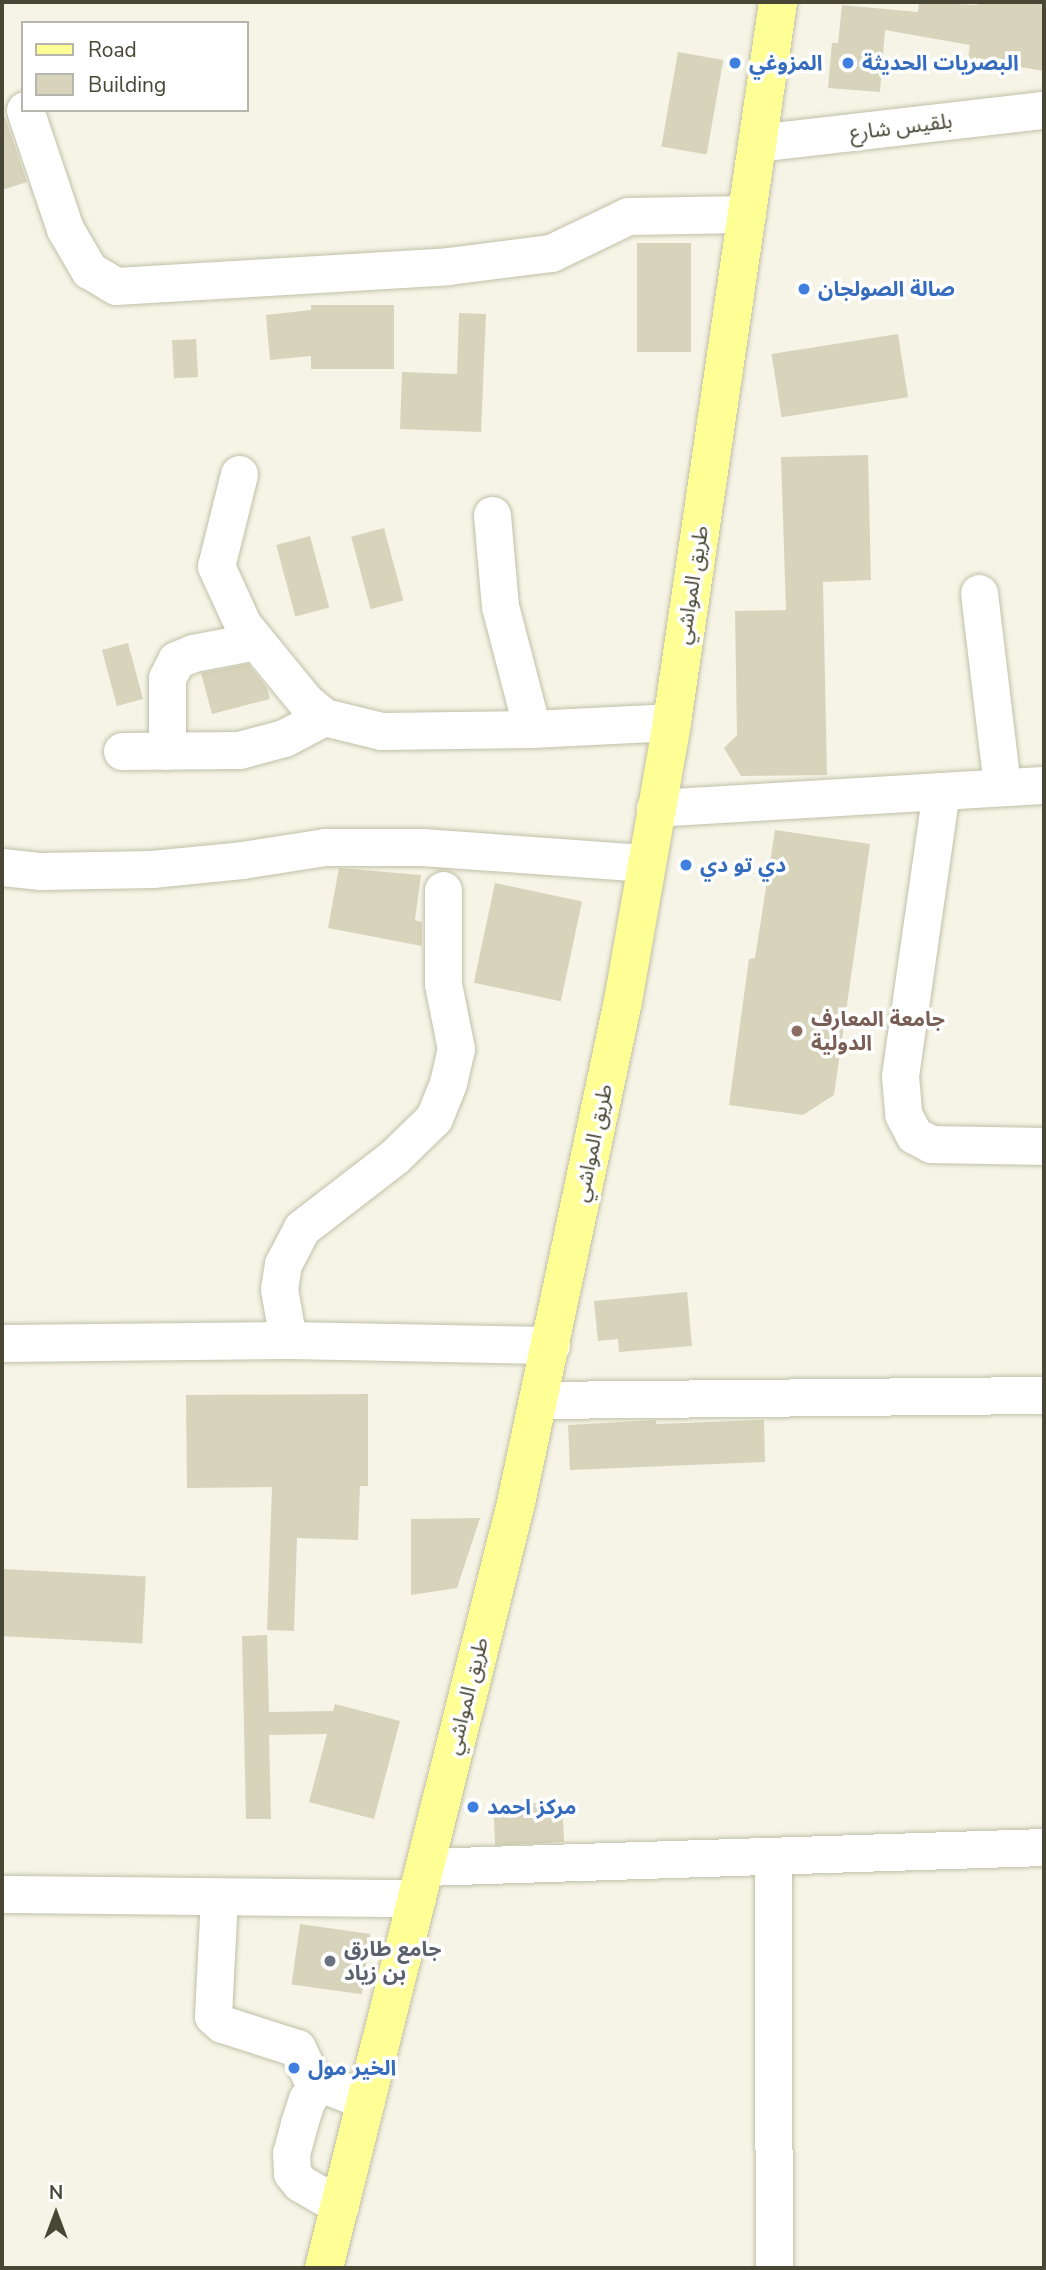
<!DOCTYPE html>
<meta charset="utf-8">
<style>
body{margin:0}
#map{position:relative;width:1046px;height:2270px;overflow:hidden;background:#f5f4e6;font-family:"Nunito Sans","Noto Sans Arabic",sans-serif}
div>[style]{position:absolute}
.building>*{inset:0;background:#d7d4bb;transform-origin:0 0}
.roads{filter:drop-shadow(0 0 2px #c1c0a8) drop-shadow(0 0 2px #c1c0a8)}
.minor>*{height:37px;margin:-18.5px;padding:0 18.5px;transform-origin:18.5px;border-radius:18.5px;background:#fff}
.major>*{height:38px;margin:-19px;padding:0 19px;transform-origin:19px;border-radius:19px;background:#feff95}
.dots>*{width:19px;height:19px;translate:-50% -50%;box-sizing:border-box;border:4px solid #fff;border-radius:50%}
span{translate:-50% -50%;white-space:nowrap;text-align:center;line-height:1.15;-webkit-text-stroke:7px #fff;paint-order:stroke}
.shop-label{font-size:21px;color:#366cbe;font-weight:700}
.left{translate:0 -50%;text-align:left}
.street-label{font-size:21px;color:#484635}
.education-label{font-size:21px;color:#785e54;font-weight:700}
.worship-label{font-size:21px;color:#5b616d;font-weight:700}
.frame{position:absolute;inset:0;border:4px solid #484635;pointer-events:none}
.legend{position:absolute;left:21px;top:21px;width:228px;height:91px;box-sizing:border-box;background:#fff;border:2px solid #b6b5ae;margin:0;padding:9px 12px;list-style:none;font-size:21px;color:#484635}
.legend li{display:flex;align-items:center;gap:14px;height:35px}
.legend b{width:35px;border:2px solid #b6b5ae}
.north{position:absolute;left:21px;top:2179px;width:70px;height:70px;-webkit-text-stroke:5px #fff;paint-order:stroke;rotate:0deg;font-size:19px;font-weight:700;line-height:28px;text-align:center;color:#484635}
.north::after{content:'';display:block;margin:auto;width:24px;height:32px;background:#484635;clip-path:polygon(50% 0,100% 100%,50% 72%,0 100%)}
</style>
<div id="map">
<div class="building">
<div style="clip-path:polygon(919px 2px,977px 5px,977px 2px,1044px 2px,1044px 71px,968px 58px,970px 45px,885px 30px,880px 92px,828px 88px,832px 43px,838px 43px,842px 5px,918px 12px)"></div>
<div style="left:678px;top:52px;width:46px;height:96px;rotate:10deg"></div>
<div style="clip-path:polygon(2px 117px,5px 117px,27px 182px,2px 190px)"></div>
<div style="left:637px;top:243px;width:54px;height:109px"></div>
<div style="clip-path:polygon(311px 305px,394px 305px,394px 369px,311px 369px,311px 356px,270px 360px,266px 315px,311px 310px)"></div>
<div style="clip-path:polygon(459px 313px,486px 314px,481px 432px,400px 429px,402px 372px,457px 374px)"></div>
<div style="left:898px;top:334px;width:64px;height:128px;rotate:81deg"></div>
<div style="left:196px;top:339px;width:38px;height:24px;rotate:87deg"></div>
<div style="clip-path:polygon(868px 455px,871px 580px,823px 582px,827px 775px,741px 776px,724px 748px,737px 735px,735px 611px,786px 610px,781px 457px)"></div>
<div style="left:384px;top:528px;width:75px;height:34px;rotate:75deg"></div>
<div style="left:310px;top:536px;width:74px;height:35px;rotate:75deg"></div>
<div style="left:128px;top:643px;width:58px;height:27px;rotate:75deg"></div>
<div style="clip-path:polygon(248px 664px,267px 688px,270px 699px,212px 714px,201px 673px)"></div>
<div style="clip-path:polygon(775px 830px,870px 844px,834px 1095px,803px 1115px,729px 1105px,749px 959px,755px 958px)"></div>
<div style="clip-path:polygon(339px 868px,421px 875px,415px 920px,422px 922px,422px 946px,328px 928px)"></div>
<div style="left:495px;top:883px;width:89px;height:102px;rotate:12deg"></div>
<div style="clip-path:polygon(687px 1292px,692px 1346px,619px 1352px,618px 1339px,598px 1341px,594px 1301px)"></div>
<div style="clip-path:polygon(368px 1394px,368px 1486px,360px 1486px,358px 1540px,297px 1538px,294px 1631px,267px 1630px,272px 1487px,187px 1488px,186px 1395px)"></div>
<div style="clip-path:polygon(656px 1420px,656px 1424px,764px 1420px,765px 1462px,570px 1470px,568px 1425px)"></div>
<div style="clip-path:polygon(480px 1518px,457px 1588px,411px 1595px,411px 1519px)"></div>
<div style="left:2px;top:1569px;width:144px;height:67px;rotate:3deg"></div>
<div style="clip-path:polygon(267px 1635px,269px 1712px,333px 1711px,335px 1704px,400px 1721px,374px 1819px,309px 1802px,327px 1734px,269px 1735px,271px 1819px,246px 1819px,242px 1636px)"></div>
<div style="left:562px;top:1802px;width:40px;height:69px;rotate:87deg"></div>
<div style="left:300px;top:1924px;width:71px;height:61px;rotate:8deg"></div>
</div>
<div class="roads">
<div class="minor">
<div style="left:25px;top:110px;width:126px;rotate:71.4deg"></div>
<div style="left:65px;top:229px;width:48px;rotate:59.7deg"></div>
<div style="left:89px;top:270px;width:31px;rotate:31deg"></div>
<div style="left:116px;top:286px;width:333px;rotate:-3.4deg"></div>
<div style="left:448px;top:266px;width:104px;rotate:-7.2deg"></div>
<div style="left:551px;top:253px;width:85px;rotate:-25.7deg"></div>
<div style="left:628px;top:216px;width:119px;rotate:-1deg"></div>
<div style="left:757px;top:143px;width:289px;rotate:-6.6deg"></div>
<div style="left:239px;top:474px;width:95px;rotate:104deg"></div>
<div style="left:216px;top:566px;width:65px;rotate:65.4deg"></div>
<div style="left:243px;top:625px;width:99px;rotate:50.7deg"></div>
<div style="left:306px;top:702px;width:23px;rotate:40deg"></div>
<div style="left:324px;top:717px;width:59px;rotate:13.8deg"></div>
<div style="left:381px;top:731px;width:151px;rotate:-0.8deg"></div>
<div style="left:532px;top:729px;width:140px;rotate:-2.9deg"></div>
<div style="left:492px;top:515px;width:91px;rotate:85deg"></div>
<div style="left:500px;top:606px;width:127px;rotate:75.4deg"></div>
<div style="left:979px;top:593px;width:195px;rotate:83.2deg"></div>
<div style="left:122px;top:751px;width:117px;rotate:-0.5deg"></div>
<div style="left:239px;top:750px;width:47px;rotate:-14.9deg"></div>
<div style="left:284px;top:738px;width:45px;rotate:-27.7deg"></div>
<div style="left:167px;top:751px;width:73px;rotate:-90deg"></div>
<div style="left:167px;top:678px;width:20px;rotate:-63deg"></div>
<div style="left:176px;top:660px;width:18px;rotate:-22deg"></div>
<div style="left:193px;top:653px;width:64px;rotate:-10.8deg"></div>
<div style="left:941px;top:791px;width:288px;rotate:98.2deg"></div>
<div style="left:900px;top:1076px;width:38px;rotate:85deg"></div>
<div style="left:903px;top:1114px;width:24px;rotate:62deg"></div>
<div style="left:914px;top:1135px;width:19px;rotate:28deg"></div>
<div style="left:931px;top:1144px;width:113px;rotate:1deg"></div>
<div style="left:655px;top:808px;width:390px;rotate:-3.4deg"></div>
<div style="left:2px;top:867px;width:39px;rotate:6deg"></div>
<div style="left:41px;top:871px;width:111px;rotate:-1deg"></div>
<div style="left:152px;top:869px;width:90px;rotate:-5.7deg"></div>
<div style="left:242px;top:860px;width:84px;rotate:-8.9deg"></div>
<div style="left:325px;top:847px;width:97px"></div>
<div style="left:422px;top:847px;width:225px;rotate:4.1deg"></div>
<div style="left:288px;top:1340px;width:52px;rotate:-100deg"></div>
<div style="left:279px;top:1289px;width:25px;rotate:-81deg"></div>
<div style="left:283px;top:1264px;width:41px;rotate:-62.2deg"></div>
<div style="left:302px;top:1228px;width:116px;rotate:-37.7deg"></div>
<div style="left:394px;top:1157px;width:56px;rotate:-44.3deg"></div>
<div style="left:434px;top:1118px;width:38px;rotate:-68deg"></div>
<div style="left:448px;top:1083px;width:35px;rotate:-77deg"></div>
<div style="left:456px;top:1049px;width:66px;rotate:-101.3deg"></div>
<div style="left:443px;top:984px;width:94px;rotate:-90deg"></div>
<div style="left:2px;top:1343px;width:286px;rotate:-0.6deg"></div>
<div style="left:288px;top:1340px;width:263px;rotate:1.1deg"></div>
<div style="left:539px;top:1400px;width:505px;rotate:-0.57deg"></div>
<div style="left:773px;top:1856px;width:412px;rotate:89.9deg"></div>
<div style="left:425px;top:1867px;width:619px;rotate:-1.85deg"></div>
<div style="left:2px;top:1894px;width:415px;rotate:0.6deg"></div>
<div style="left:219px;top:1897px;width:119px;rotate:92.9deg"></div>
<div style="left:213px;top:2016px;width:12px;rotate:42deg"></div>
<div style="left:222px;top:2024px;width:79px;rotate:17.7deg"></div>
<div style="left:297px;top:2048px;width:44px;rotate:64.6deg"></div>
<div style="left:316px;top:2088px;width:12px;rotate:-9deg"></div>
<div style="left:328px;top:2086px;width:41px;rotate:21.5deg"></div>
<div style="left:316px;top:2088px;width:14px;rotate:129deg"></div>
<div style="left:307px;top:2099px;width:26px;rotate:108deg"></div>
<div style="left:299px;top:2124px;width:30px;rotate:105deg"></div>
<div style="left:291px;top:2153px;width:20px;rotate:87deg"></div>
<div style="left:292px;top:2173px;width:13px;rotate:51deg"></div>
<div style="left:300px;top:2183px;width:46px;rotate:29.9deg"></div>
</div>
<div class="major">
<div style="left:324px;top:2268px;width:789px;rotate:-75.91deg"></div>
<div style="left:516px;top:1503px;width:513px;rotate:-77.97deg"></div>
<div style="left:623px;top:1001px;width:283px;rotate:-80deg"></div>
<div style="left:672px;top:722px;width:728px;rotate:-81.62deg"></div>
</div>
</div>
<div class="dots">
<div style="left:735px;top:63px;background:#3f7fe0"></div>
<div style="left:848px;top:63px;background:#3f7fe0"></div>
<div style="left:804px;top:289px;background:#3f7fe0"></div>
<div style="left:686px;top:865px;background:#3f7fe0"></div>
<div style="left:797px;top:1031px;background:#8d6e63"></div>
<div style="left:473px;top:1807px;background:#3f7fe0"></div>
<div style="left:330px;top:1961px;background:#6b7280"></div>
<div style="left:294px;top:2068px;background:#3f7fe0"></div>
</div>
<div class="shop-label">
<span class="left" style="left:749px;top:63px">المزوغي</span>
<span class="left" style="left:862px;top:63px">البصريات الحديثة</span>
<span class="left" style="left:818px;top:289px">صالة الصولجان</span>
<span class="left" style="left:700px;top:865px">دي تو دي</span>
<span class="left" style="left:487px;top:1807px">مركز احمد</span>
<span class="left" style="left:308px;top:2068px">الخير مول</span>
</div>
<div class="street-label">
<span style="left:901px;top:127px;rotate:-7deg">بلقيس شارع</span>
<span style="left:692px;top:585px;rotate:-81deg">طريق المواشي</span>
<span style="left:593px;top:1143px;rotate:-78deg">طريق المواشي</span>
<span style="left:467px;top:1696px;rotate:-76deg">طريق المواشي</span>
</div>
<div class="education-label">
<span class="left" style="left:811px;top:1031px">جامعة المعارف<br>الدولية</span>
</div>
<div class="worship-label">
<span class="left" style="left:344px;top:1961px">جامع طارق<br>بن زياد</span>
</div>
<div class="frame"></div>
<ul class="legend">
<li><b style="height:9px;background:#feff95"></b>Road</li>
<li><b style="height:19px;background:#d7d4bb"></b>Building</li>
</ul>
<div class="north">N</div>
</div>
